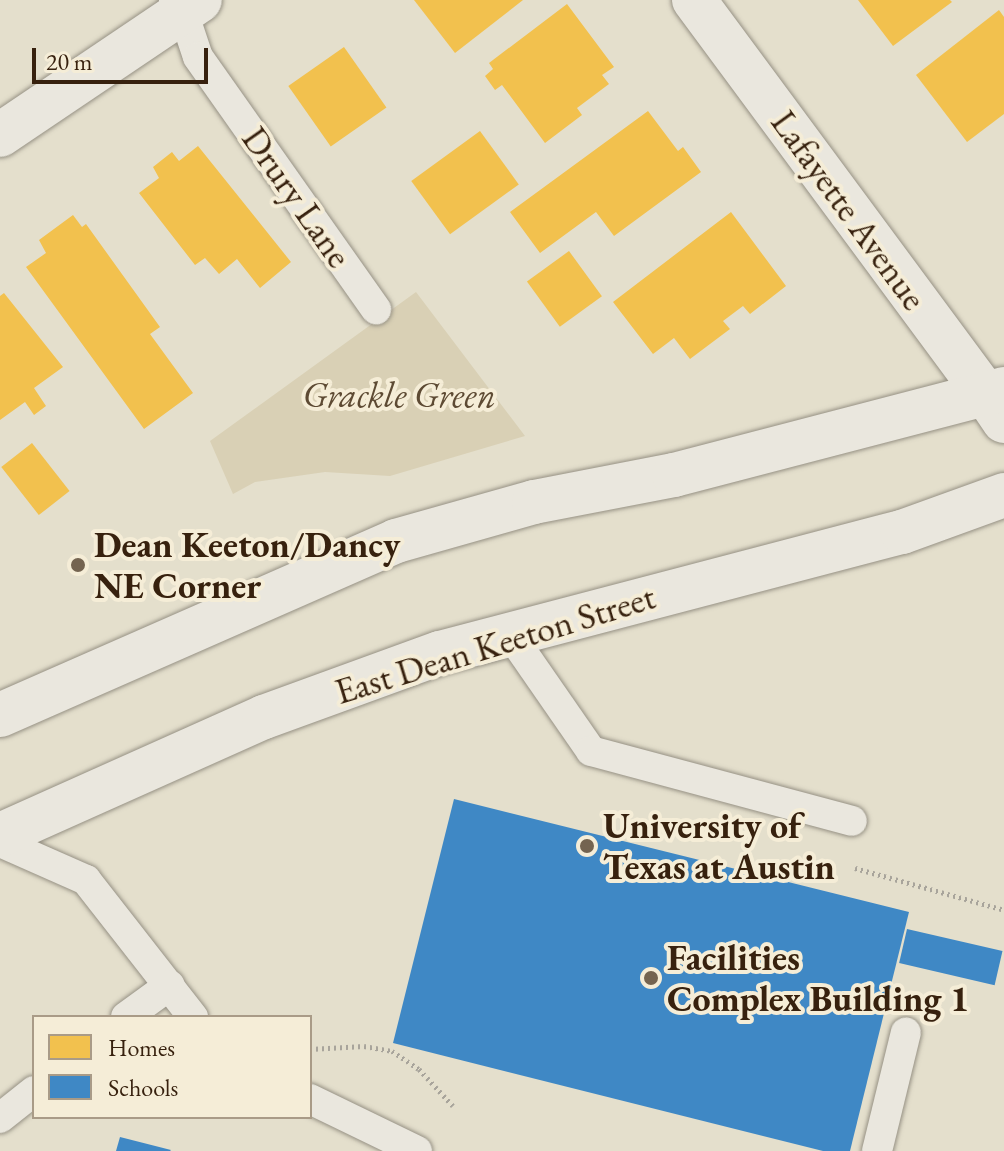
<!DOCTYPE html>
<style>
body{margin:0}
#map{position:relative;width:1004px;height:1151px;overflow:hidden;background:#e4dfcc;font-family:"EB Garamond",serif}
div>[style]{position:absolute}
.green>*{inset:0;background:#d9d0b5}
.homes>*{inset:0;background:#f2c14e;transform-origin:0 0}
.schools>*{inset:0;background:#3f88c5;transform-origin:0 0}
.path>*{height:5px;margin-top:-2.5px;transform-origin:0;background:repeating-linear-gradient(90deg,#a8a49b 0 2px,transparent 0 6px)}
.roads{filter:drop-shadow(0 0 2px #969184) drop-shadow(0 0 2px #969184)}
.service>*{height:30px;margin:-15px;padding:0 15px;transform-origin:15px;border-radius:15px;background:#eae7de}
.minor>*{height:44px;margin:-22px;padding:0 22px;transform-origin:22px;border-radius:22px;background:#eae7de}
.tertiary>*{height:44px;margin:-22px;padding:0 22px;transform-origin:22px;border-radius:22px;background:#eae7de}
.secondary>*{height:44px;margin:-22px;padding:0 22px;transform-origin:22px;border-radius:22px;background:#eae7de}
.dots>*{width:22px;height:22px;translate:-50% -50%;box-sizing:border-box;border:4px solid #f5edd7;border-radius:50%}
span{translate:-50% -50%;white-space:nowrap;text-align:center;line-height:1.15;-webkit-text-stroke:8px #f5edd7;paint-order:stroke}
.street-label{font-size:36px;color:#37210e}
.park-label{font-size:36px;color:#5d4a33;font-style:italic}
.poi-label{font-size:36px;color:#37210e;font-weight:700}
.left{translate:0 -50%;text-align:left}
.legend{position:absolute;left:32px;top:1015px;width:280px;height:104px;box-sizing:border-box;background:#f5edd7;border:2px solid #a99b87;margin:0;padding:10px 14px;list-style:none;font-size:24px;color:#37210e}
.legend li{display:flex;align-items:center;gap:16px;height:40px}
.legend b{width:40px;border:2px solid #a99b87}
.scale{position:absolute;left:32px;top:48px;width:176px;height:36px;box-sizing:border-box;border:4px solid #37210e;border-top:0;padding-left:10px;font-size:24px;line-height:28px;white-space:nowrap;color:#37210e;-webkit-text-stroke:6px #f5edd7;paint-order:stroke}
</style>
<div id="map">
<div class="green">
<div style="clip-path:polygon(416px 292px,525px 436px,390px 476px,325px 472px,255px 482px,233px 494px,210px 441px)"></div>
</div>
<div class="homes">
<div style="clip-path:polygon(414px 0,523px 0,455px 53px)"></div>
<div style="clip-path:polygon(858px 0,950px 0,952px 2px,893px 46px)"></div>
<div style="clip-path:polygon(567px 4px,614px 67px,602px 75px,609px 84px,577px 108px,582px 115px,545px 143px,502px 85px,495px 90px,485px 76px,493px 69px,489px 63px)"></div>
<div style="clip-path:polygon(999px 10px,1004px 17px,1004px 114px,967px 142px,916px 75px)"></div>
<div style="left:344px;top:47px;width:74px;height:68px;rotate:55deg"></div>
<div style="clip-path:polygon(648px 111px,678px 151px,683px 147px,701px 172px,614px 236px,596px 212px,540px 253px,510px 212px)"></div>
<div style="left:480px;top:131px;width:66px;height:85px;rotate:54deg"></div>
<div style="clip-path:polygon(198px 146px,291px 262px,260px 288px,237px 259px,219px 274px,205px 258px,195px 265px,139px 193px,159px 178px,153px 167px,172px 152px,179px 161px)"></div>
<div style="clip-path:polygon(731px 212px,786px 286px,750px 314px,743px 306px,723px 321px,730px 329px,690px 359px,674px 338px,653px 354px,613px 302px)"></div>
<div style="clip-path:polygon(73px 215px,82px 227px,86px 224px,160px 327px,150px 334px,193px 393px,144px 429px,26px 267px,46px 253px,39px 240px)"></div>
<div style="left:569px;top:251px;width:56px;height:52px;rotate:54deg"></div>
<div style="clip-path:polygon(4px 293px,63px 367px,34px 388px,46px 406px,34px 415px,25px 402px,0 420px,0 296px)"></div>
<div style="left:32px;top:443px;width:61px;height:39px;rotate:52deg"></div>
</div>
<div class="schools">
<div style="clip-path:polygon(454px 799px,909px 912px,850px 1151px,823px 1151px,393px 1043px)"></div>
<div style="left:907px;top:929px;width:98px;height:35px;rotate:13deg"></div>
<div style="clip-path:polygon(120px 1137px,171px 1150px,170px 1151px,116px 1151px)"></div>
</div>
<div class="path">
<div style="left:855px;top:868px;width:155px;rotate:15.7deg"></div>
<div style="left:310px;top:1049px;width:54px;rotate:-3.2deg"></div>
<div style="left:364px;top:1046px;width:28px;rotate:10deg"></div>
<div style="left:392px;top:1051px;width:32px;rotate:34deg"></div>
<div style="left:419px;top:1069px;width:50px;rotate:47.4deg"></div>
</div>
<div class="roads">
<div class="service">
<div style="left:174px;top:0;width:15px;rotate:53deg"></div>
<div style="left:183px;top:12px;width:47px;rotate:71.6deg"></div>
<div style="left:198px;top:57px;width:309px;rotate:54.8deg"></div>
<div style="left:510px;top:634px;width:142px;rotate:55.3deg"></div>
<div style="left:591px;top:751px;width:270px;rotate:15deg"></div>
<div style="left:0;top:842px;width:94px;rotate:23.8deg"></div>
<div style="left:86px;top:880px;width:174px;rotate:52deg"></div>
<div style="left:126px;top:1017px;width:54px;rotate:-36deg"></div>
<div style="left:310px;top:1099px;width:119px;rotate:25.9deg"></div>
<div style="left:0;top:1118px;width:43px;rotate:-38.5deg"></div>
<div style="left:877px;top:1151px;width:122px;rotate:-76.3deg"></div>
</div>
<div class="minor">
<div style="left:694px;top:0;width:493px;rotate:53.5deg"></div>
<div style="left:0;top:135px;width:241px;rotate:-34deg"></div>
</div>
<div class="tertiary">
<div style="left:987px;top:396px;width:30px;rotate:56deg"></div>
</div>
<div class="secondary">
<div style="left:0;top:715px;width:433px;rotate:-23.7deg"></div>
<div style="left:396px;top:541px;width:143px;rotate:-15.8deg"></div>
<div style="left:534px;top:502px;width:143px;rotate:-10.9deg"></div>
<div style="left:674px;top:475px;width:341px;rotate:-14.6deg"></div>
<div style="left:0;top:835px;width:289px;rotate:-24.1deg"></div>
<div style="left:264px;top:717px;width:187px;rotate:-20deg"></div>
<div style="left:440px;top:653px;width:478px;rotate:-14.7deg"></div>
<div style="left:902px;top:532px;width:109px;rotate:-19.9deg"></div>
</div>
</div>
<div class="dots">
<div style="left:78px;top:565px;background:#746450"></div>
<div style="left:587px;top:846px;background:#746450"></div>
<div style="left:651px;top:978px;background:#746450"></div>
</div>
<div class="street-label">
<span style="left:297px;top:197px;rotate:55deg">Drury Lane</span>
<span style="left:849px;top:210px;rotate:54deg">Lafayette Avenue</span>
<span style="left:495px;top:644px;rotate:-17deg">East Dean Keeton Street</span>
</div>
<div class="park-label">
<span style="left:399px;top:395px">Grackle Green</span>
</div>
<div class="poi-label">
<span class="left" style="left:94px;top:565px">Dean Keeton/Dancy<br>NE Corner</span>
<span class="left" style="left:603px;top:846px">University of<br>Texas at Austin</span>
<span class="left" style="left:667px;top:978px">Facilities<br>Complex Building 1</span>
</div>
<ul class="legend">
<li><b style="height:22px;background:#f2c14e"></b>Homes</li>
<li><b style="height:22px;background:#3f88c5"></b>Schools</li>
</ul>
<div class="scale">20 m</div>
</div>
